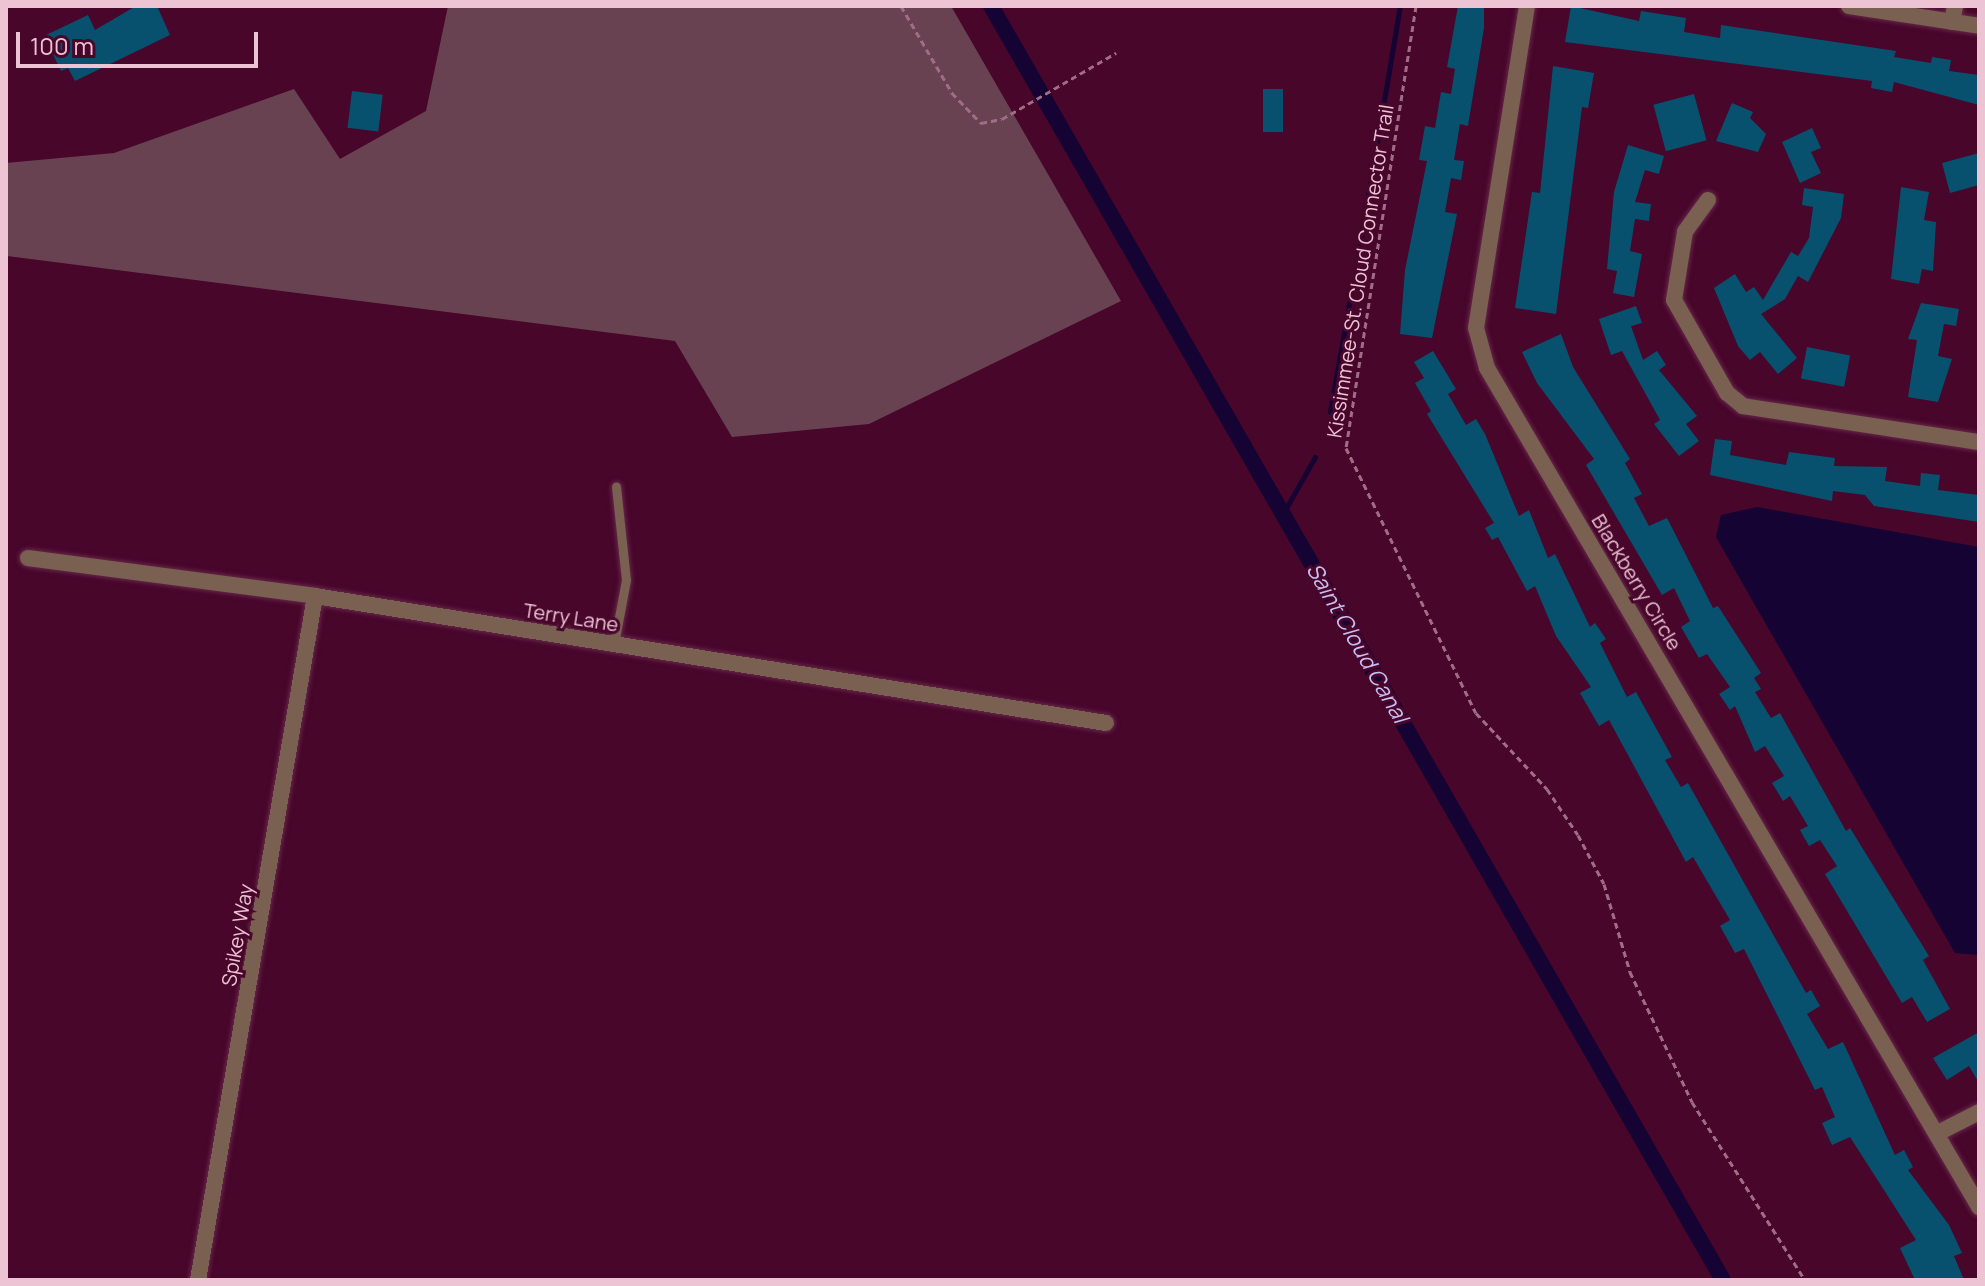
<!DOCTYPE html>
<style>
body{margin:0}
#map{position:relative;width:1985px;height:1286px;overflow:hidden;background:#48062b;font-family:Manrope,sans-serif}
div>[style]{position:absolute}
.green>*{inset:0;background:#694252}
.water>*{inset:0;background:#140333}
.stream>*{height:5px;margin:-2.5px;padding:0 2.5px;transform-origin:2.5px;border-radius:2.5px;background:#140333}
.canal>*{height:16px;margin:-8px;padding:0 8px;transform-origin:8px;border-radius:8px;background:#140333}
.building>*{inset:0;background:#07516f;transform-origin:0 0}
.path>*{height:3px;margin-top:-1.5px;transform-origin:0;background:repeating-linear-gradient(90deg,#a16d86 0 6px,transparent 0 10px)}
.roads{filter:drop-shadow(0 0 2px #662849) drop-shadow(0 0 2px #662849)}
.service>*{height:9px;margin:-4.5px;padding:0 4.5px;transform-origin:4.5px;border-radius:4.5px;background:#796051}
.minor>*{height:16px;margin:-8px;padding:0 8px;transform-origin:8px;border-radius:8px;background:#796051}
span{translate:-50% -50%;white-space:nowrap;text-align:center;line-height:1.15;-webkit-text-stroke:6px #48062b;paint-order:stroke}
.street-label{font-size:20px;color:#edc4d4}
.water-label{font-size:22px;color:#c8bff2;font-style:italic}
.frame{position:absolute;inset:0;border:8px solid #edc4d4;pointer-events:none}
.scale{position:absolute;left:16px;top:32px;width:242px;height:36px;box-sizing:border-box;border:4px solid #edc4d4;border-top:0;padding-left:10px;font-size:24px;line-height:28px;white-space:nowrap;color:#edc4d4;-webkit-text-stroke:6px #48062b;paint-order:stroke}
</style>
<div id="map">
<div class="green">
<div style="clip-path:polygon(448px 6px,951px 6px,1121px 301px,869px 424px,732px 437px,675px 341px,7px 256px,6px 262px,6px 163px,114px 153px,294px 89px,340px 159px,426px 111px)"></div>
</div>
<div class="water">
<div style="clip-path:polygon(1757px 507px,1979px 547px,1979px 955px,1955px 953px,1716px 537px,1721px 515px)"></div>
</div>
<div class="stream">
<div style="left:1358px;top:256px;width:254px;rotate:-80.5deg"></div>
<div style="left:1330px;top:412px;width:127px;rotate:-80deg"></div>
<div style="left:1281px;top:517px;width:69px;rotate:-60.5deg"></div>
</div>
<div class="canal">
<div style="left:991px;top:6px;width:1469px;rotate:60.12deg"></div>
</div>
<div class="building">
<div style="clip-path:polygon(136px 6px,157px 6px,170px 35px,75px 81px,68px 68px,61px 71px,44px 36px,88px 15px,95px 30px)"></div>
<div style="clip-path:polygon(1458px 6px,1484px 6px,1484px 28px,1468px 126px,1460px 124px,1454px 160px,1464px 161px,1461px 180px,1451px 178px,1445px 212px,1457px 214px,1432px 338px,1400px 334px,1405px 270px,1427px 161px,1419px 160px,1425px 126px,1435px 128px,1441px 92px,1451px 94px,1455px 69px,1447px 67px)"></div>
<div style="clip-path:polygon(1571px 6px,1639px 21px,1641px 11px,1686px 18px,1684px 32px,1720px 38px,1721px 25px,1896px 51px,1894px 57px,1931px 63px,1932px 57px,1951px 60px,1949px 71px,1979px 75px,1979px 105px,1894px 82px,1892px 92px,1871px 88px,1872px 81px,1565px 42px)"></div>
<div style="clip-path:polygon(1553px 66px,1594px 73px,1588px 108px,1582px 107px,1556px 314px,1515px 308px,1532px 192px,1540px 193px)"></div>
<div style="left:1263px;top:89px;width:20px;height:43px"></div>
<div style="left:352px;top:91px;width:31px;height:37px;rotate:7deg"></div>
<div style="left:1694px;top:94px;width:48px;height:42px;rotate:75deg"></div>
<div style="clip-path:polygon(1732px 103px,1753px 112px,1750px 118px,1766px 134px,1758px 152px,1716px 141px)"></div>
<div style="clip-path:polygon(1812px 128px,1821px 148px,1811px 152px,1821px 173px,1800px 183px,1782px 142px)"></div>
<div style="clip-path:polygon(1628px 145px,1664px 156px,1659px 174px,1645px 170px,1635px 202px,1651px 204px,1649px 221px,1635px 219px,1630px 251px,1642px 254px,1634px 297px,1613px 293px,1617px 271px,1607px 269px,1614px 192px)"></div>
<div style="clip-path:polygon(1979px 153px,1979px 185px,1950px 193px,1942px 163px)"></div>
<div style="clip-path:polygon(1901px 187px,1929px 192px,1924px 220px,1936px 222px,1933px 271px,1922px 269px,1919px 284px,1891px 279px)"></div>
<div style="clip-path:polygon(1804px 188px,1844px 194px,1841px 218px,1808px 282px,1798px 276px,1785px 299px,1761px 314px,1797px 358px,1778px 374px,1760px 352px,1750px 360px,1738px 346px,1714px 288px,1735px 274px,1746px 292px,1754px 287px,1763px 300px,1791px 252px,1798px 256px,1809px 238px,1813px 207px,1802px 205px)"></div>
<div style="clip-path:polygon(1921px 303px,1959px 309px,1956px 326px,1944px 324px,1938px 356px,1952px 359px,1938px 402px,1908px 397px,1917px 340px,1908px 339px)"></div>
<div style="clip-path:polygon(1636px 306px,1642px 323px,1631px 326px,1643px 360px,1657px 351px,1666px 365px,1659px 370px,1697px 416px,1686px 424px,1699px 441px,1679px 456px,1654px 424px,1660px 420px,1622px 351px,1611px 355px,1599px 319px)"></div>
<div style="clip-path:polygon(1561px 334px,1573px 367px,1630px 459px,1625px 463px,1642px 494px,1634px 498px,1649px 526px,1667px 518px,1713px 608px,1718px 606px,1761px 673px,1754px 678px,1761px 689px,1755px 692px,1771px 718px,1780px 713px,1846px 831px,1850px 828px,1929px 956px,1923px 960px,1950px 1009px,1927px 1022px,1912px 997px,1902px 1003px,1825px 874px,1837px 866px,1820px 840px,1809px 846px,1800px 830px,1808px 826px,1790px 796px,1783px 801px,1772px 783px,1784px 776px,1765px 746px,1755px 752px,1735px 706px,1730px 710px,1719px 694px,1730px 687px,1707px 654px,1699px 658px,1681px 627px,1690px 621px,1674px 588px,1662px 595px,1586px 465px,1594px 459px,1537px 383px,1522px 352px)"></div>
<div style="left:1807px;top:347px;width:44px;height:32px;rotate:11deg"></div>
<div style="clip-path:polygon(1433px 351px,1456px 389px,1448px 394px,1466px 425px,1476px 419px,1485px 434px,1519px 516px,1529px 510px,1548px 558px,1555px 554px,1590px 627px,1595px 623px,1606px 639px,1600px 643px,1627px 697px,1636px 692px,1672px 757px,1665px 760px,1681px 787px,1688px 783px,1806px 993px,1811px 990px,1820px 1006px,1807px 1014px,1828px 1049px,1843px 1042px,1895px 1155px,1904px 1150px,1913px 1167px,1908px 1170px,1949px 1225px,1962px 1253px,1954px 1256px,1964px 1280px,1915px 1280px,1900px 1248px,1916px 1240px,1850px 1137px,1832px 1145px,1822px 1123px,1835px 1117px,1822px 1087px,1815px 1090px,1744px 949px,1735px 953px,1720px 926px,1730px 920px,1693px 857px,1686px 862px,1609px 720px,1599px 726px,1580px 693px,1591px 687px,1556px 636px,1535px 586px,1527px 591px,1498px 537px,1492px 540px,1485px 528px,1494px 523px,1427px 414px,1431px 411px,1415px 383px,1424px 378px,1414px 362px)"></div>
<div style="clip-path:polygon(1715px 439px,1732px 441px,1730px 455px,1786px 465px,1789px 452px,1835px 458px,1834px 466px,1887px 467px,1885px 481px,1920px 486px,1921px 473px,1940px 475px,1938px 490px,1979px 495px,1979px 522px,1874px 506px,1865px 495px,1833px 491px,1832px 501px,1710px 475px)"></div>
<div style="clip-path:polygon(1979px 1032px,1979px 1083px,1969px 1066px,1947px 1080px,1933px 1058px)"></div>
</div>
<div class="path">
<div style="left:901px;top:6px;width:101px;rotate:59.6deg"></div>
<div style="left:952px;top:93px;width:42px;rotate:46deg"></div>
<div style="left:981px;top:123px;width:21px;rotate:-11deg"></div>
<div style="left:1002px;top:119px;width:132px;rotate:-30.1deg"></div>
<div style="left:1416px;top:6px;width:448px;rotate:99deg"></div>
<div style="left:1346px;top:448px;width:295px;rotate:63.9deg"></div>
<div style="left:1476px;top:713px;width:104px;rotate:46.9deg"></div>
<div style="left:1547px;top:789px;width:55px;rotate:56deg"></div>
<div style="left:1578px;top:835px;width:55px;rotate:62deg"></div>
<div style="left:1604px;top:884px;width:92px;rotate:73.5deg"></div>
<div style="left:1630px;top:972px;width:144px;rotate:64.5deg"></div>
<div style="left:1692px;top:1102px;width:211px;rotate:57.6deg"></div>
</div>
<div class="roads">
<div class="service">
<div style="left:614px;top:644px;width:65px;rotate:-79.4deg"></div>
<div style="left:626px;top:580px;width:94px;rotate:-96.1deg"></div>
</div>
<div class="minor">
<div style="left:1527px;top:6px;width:326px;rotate:99deg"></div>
<div style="left:1476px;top:328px;width:41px;rotate:74.6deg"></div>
<div style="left:1487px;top:368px;width:973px;rotate:59.61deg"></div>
<div style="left:1849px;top:6px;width:132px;rotate:8.7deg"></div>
<div style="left:1952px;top:22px;width:16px;rotate:-79deg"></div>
<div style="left:1708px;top:200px;width:39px;rotate:126deg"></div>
<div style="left:1685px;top:232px;width:69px;rotate:99.2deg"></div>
<div style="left:1674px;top:300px;width:107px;rotate:60.3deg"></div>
<div style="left:1727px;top:393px;width:21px;rotate:39deg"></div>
<div style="left:1743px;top:406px;width:239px;rotate:8.7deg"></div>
<div style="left:28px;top:558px;width:290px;rotate:7.5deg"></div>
<div style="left:315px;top:596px;width:801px;rotate:9.12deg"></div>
<div style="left:1938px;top:1133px;width:46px;rotate:-27.1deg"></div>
<div style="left:198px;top:1280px;width:694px;rotate:-80.29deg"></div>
</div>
</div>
<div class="street-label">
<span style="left:1360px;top:271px;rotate:-81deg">Kissimmee-St. Cloud Connector Trail</span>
<span style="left:1637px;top:582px;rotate:59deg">Blackberry Circle</span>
<span style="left:571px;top:617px;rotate:9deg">Terry Lane</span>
<span style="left:237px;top:935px;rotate:-80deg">Spikey Way</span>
</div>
<div class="water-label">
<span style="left:1357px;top:643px;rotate:60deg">Saint Cloud Canal</span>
</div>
<div class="frame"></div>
<div class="scale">100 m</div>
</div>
